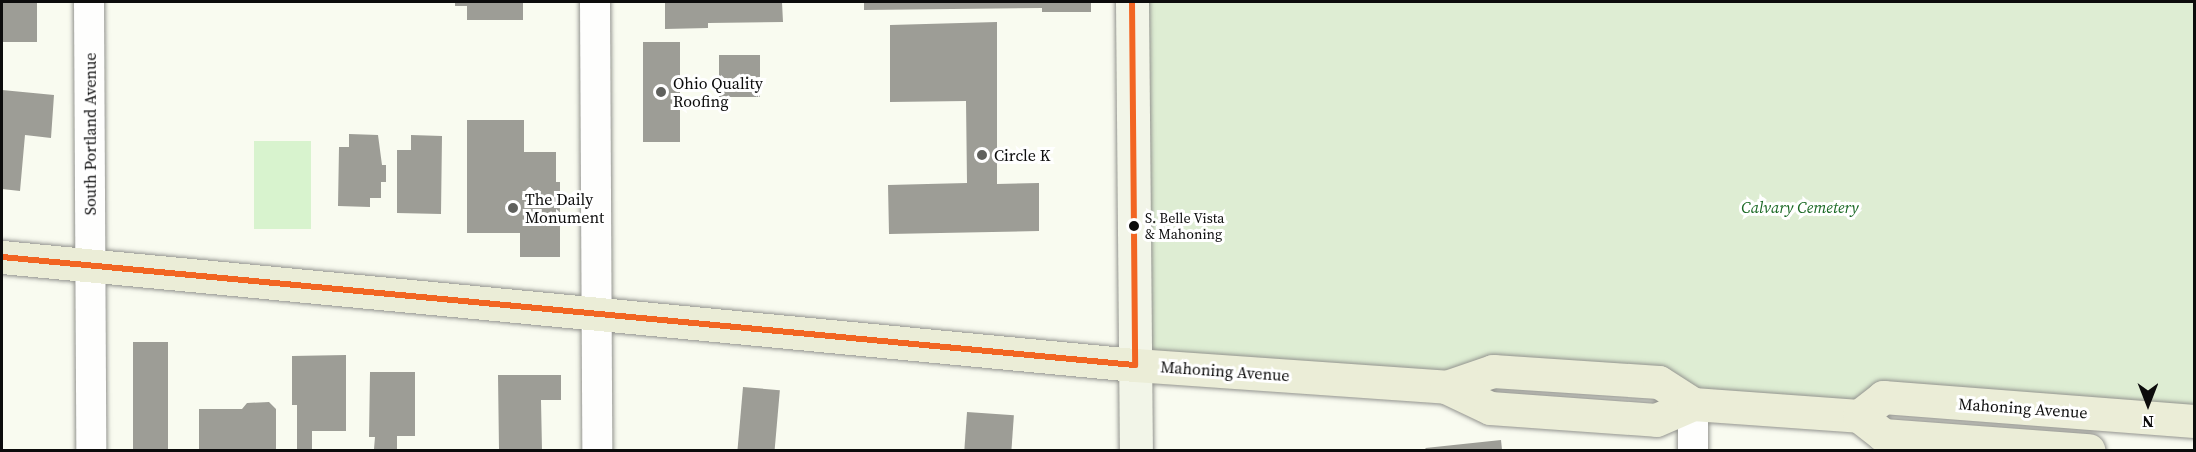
<!DOCTYPE html>
<style>
body{margin:0}
#map{position:relative;width:2196px;height:452px;overflow:hidden;background:#f9fbf0;font-family:"Source Serif 4",serif}
div>[style]{position:absolute}
.green>*{inset:0;background:#d8f3ce;transform-origin:0 0}
.cemetery>*{inset:0;background:#deedd3}
.building>*{inset:0;background:#9d9d96;transform-origin:0 0}
.roads{filter:drop-shadow(0 0 2px #93948f) drop-shadow(0 0 2px #93948f)}
.street>*{height:30px;margin:-15px;padding:0 15px;transform-origin:15px;border-radius:15px;background:#fefefd}
.secondary>*{height:33px;margin:-16.5px;padding:0 16.5px;transform-origin:16.5px;border-radius:16.5px;background:#f2f5e8}
.primary>*{height:33px;margin:-16.5px;padding:0 16.5px;transform-origin:16.5px;border-radius:16.5px;background:#ebedd7}
.bus-1>*{height:6px;margin:-3px;padding:0 3px;transform-origin:3px;border-radius:3px;background:#f26522}
.dots>*{width:16px;height:16px;translate:-50% -50%;box-sizing:border-box;border:3px solid #fff;border-radius:50%}
span{translate:-50% -50%;white-space:nowrap;text-align:center;line-height:1.15;-webkit-text-stroke:6px #fff;paint-order:stroke}
.bus-label{font-size:14px;color:#0c0c0c}
.left{translate:0 -50%;text-align:left}
.poi-label{font-size:16px;color:#0c0c0c}
.street-label{font-size:16px;color:#0c0c0c}
.park-label{font-size:16px;color:#196823;font-style:italic}
.frame{position:absolute;inset:0;border:3px solid #0c0c0c;pointer-events:none}
.north{position:absolute;left:2118px;top:374px;width:60px;height:60px;-webkit-text-stroke:4px #fff;paint-order:stroke;rotate:180deg;font-size:16px;font-weight:700;line-height:24px;text-align:center;color:#0c0c0c}
.north::after{content:'';display:block;margin:auto;width:21px;height:27px;background:#0c0c0c;clip-path:polygon(50% 0,100% 100%,50% 72%,0 100%)}
</style>
<div id="map">
<div class="green">
<div style="left:254px;top:141px;width:57px;height:88px"></div>
</div>
<div class="cemetery">
<div style="clip-path:polygon(1132px 2px,2194px 2px,2194px 421px,1883px 397px,1859px 416px,1659px 382px,1135px 365px)"></div>
</div>
<div class="building">
<div style="left:2px;top:2px;width:35px;height:40px"></div>
<div style="clip-path:polygon(455px 2px,523px 2px,523px 20px,467px 20px,467px 6px,455px 6px)"></div>
<div style="clip-path:polygon(665px 2px,782px 2px,783px 22px,708px 23px,708px 28px,665px 29px)"></div>
<div style="clip-path:polygon(864px 2px,1091px 2px,1091px 12px,1042px 12px,1042px 8px,864px 10px)"></div>
<div style="clip-path:polygon(997px 22px,997px 184px,1039px 183px,1039px 231px,889px 234px,888px 185px,967px 183px,966px 101px,890px 102px,890px 25px)"></div>
<div style="left:643px;top:42px;width:37px;height:100px"></div>
<div style="left:719px;top:55px;width:41px;height:42px"></div>
<div style="clip-path:polygon(2px 90px,54px 95px,51px 138px,25px 135px,20px 191px,2px 189px)"></div>
<div style="clip-path:polygon(467px 120px,524px 120px,524px 152px,556px 152px,556px 182px,560px 182px,560px 257px,520px 257px,520px 233px,467px 233px)"></div>
<div style="clip-path:polygon(349px 134px,378px 135px,382px 165px,386px 165px,386px 182px,381px 182px,381px 198px,370px 198px,370px 207px,338px 206px,339px 147px,349px 147px)"></div>
<div style="clip-path:polygon(411px 135px,442px 136px,441px 214px,397px 213px,397px 150px,411px 150px)"></div>
<div style="left:133px;top:342px;width:35px;height:108px"></div>
<div style="clip-path:polygon(346px 355px,346px 431px,312px 431px,312px 450px,297px 450px,297px 405px,292px 405px,292px 356px)"></div>
<div style="clip-path:polygon(370px 372px,415px 372px,415px 436px,397px 436px,397px 449px,374px 449px,375px 437px,369px 437px)"></div>
<div style="clip-path:polygon(498px 375px,561px 375px,561px 400px,541px 400px,542px 450px,499px 450px)"></div>
<div style="left:743px;top:387px;width:37px;height:63px;rotate:5deg"></div>
<div style="clip-path:polygon(269px 402px,276px 409px,276px 450px,199px 450px,199px 409px,242px 409px,247px 403px)"></div>
<div style="left:967px;top:412px;width:47px;height:38px;rotate:4deg"></div>
<div style="left:1501px;top:440px;width:10px;height:76px;rotate:84deg"></div>
</div>
<div class="roads">
<div class="street">
<div style="left:89px;top:2px;width:448px;rotate:89.7deg"></div>
<div style="left:595px;top:2px;width:448px;rotate:89.7deg"></div>
<div style="left:1693px;top:404px;width:46px;rotate:90deg"></div>
</div>
<div class="secondary">
<div style="left:1132px;top:2px;width:448px;rotate:89.5deg"></div>
</div>
<div class="primary">
<div style="left:2px;top:257px;width:1138px;rotate:5.45deg"></div>
<div style="left:1135px;top:365px;width:312px;rotate:4deg"></div>
<div style="left:1446px;top:387px;width:49px;rotate:25.5deg"></div>
<div style="left:1490px;top:408px;width:166px;rotate:4.1deg"></div>
<div style="left:1656px;top:420px;width:40px;rotate:-23.4deg"></div>
<div style="left:1446px;top:387px;width:50px;rotate:-18.8deg"></div>
<div style="left:1493px;top:371px;width:166px;rotate:3.8deg"></div>
<div style="left:1659px;top:382px;width:40px;rotate:32.9deg"></div>
<div style="left:1693px;top:404px;width:166px;rotate:4.1deg"></div>
<div style="left:1859px;top:416px;width:31px;rotate:38deg"></div>
<div style="left:1883px;top:435px;width:206px;rotate:4.2deg"></div>
<div style="left:1859px;top:416px;width:31px;rotate:-38deg"></div>
<div style="left:1883px;top:397px;width:312px;rotate:4.4deg"></div>
</div>
</div>
<div class="bus-1">
<div style="left:1132px;top:2px;width:363px;rotate:89.5deg"></div>
<div style="left:2px;top:257px;width:1138px;rotate:5.45deg"></div>
</div>
<div class="dots">
<div style="left:661px;top:92px;background:#5f605c"></div>
<div style="left:982px;top:155px;background:#5f605c"></div>
<div style="left:513px;top:208px;background:#5f605c"></div>
<div style="left:1134px;top:226px;background:#0c0c0c"></div>
</div>
<div class="bus-label">
<span class="left" style="left:1145px;top:226px">S. Belle Vista<br>&amp; Mahoning</span>
</div>
<div class="poi-label">
<span class="left" style="left:673px;top:92px">Ohio Quality<br>Roofing</span>
<span class="left" style="left:994px;top:155px">Circle K</span>
<span class="left" style="left:525px;top:208px">The Daily<br>Monument</span>
</div>
<div class="street-label">
<span style="left:90px;top:134px;rotate:-90deg">South Portland Avenue</span>
<span style="left:1225px;top:371px;rotate:4deg">Mahoning Avenue</span>
<span style="left:2023px;top:408px;rotate:4deg">Mahoning Avenue</span>
</div>
<div class="park-label">
<span style="left:1800px;top:207px">Calvary Cemetery</span>
</div>
<div class="frame"></div>
<div class="north">N</div>
</div>
